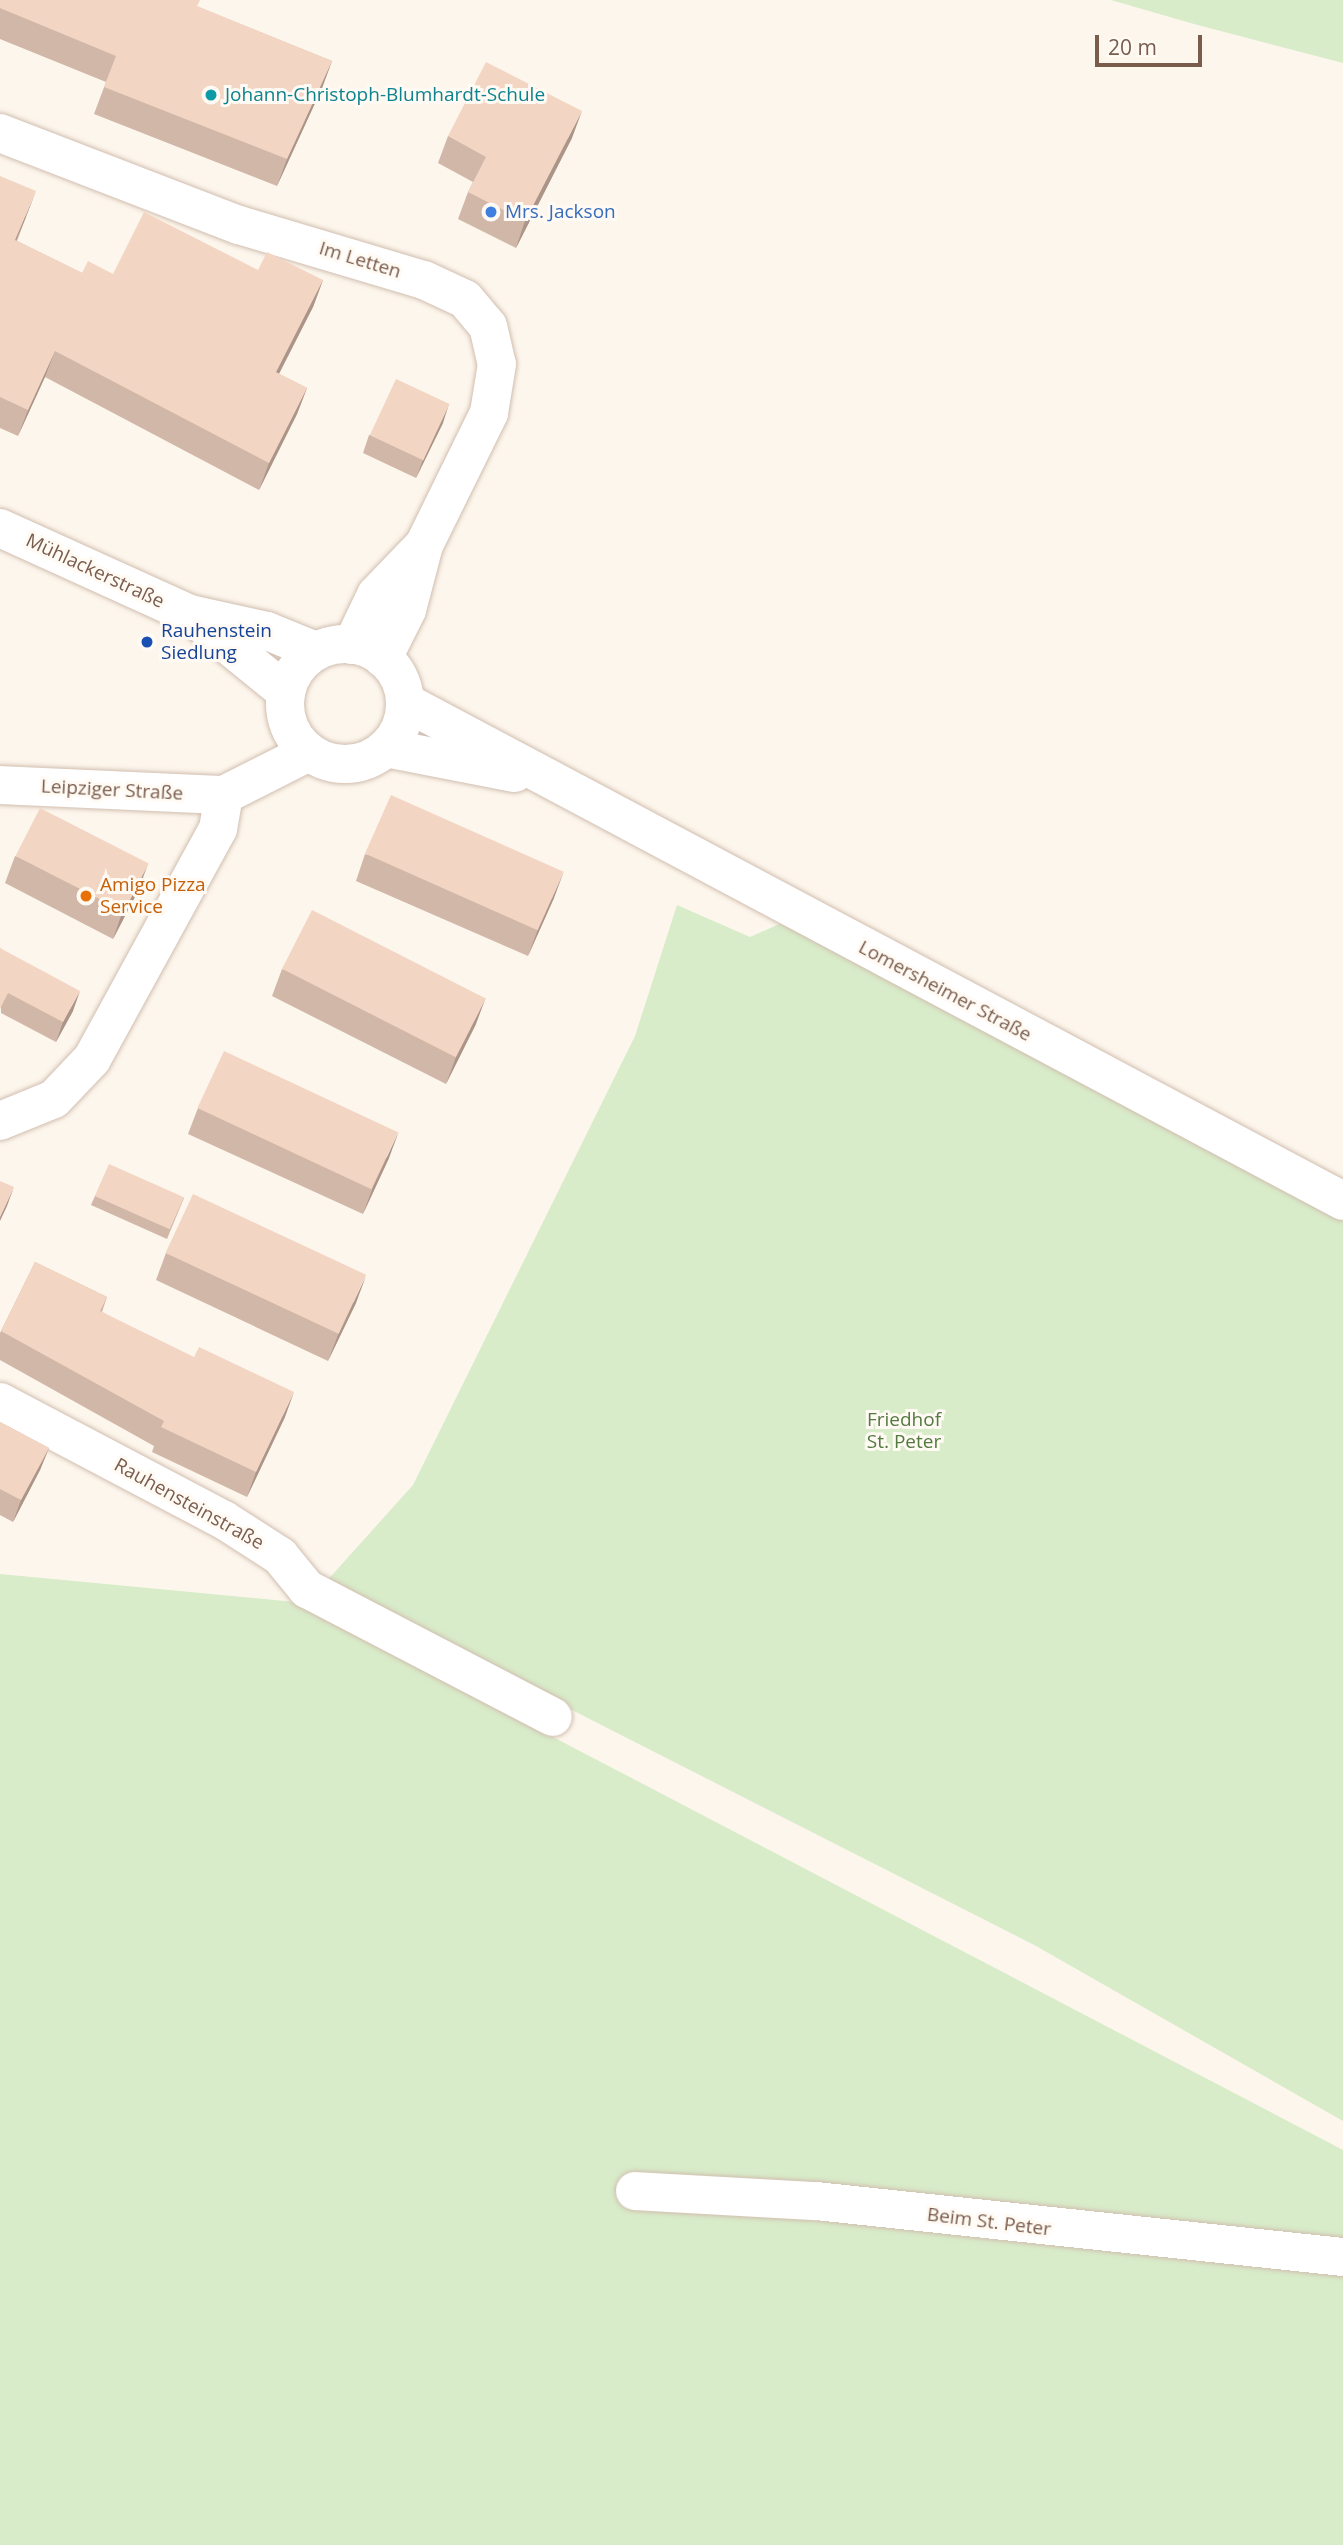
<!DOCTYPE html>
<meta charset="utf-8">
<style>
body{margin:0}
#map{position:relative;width:1343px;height:2545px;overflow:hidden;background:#fdf6ec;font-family:"Open Sans",sans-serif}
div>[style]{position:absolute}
.green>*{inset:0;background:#d8ecc9}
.roads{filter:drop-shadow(0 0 2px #d1beb0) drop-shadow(0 0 2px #d1beb0)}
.minor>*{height:38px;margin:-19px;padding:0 19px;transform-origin:19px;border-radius:19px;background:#fff}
.tertiary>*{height:38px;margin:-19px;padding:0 19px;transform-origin:19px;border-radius:19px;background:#fff}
.tertiary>.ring{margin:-19px;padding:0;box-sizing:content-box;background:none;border:38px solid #fff;border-radius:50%}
.wall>*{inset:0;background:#d1b7a8}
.shaded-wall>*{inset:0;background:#aa9588}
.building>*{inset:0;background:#f3d5c3;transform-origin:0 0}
.dots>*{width:19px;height:19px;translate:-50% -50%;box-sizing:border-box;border:4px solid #fffaf3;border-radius:50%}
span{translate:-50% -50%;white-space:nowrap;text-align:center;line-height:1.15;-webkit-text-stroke:6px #fffaf3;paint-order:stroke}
.culture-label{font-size:19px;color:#0d838f}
.left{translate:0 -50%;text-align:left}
.shop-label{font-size:19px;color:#366cbe}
.street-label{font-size:19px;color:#7a5c4d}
.transit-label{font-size:19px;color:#164399}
.food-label{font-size:19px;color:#c56008}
.park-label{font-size:19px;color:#537a41}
.scale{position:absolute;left:1095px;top:35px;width:107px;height:32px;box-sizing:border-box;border:4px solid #7a5c4d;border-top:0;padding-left:9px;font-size:21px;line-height:24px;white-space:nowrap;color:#7a5c4d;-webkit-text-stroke:5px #fffaf3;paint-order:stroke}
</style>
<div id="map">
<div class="green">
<div style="clip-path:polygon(1111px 0,1343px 0,1343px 63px,1194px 24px)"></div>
<div style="clip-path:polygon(677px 905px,750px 937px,786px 921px,1343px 1209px,1343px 2121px,1036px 1946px,324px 1584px,413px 1485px,635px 1036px)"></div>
<div style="clip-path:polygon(0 1574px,295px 1602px,1343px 2150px,1343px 2545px,0 2545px)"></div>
</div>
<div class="roads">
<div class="minor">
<div style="left:0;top:133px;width:256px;rotate:21.1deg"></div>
<div style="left:239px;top:225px;width:193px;rotate:16.6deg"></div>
<div style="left:424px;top:280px;width:45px;rotate:24.9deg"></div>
<div style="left:465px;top:299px;width:35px;rotate:50deg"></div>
<div style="left:488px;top:326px;width:39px;rotate:77deg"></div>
<div style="left:497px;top:364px;width:50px;rotate:99.3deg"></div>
<div style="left:489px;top:413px;width:147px;rotate:116.2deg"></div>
<div style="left:424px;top:545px;width:67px;rotate:104.7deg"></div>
<div style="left:407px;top:610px;width:54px;rotate:116.6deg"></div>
<div style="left:352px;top:645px;width:55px;rotate:-64.4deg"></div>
<div style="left:376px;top:595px;width:68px;rotate:-46.2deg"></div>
<div style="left:0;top:785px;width:224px;rotate:2.6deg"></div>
<div style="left:0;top:1121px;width:58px;rotate:-22.2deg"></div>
<div style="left:54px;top:1099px;width:55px;rotate:-46.5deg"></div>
<div style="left:92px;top:1059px;width:262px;rotate:-61.3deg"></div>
<div style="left:218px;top:829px;width:35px;rotate:-80deg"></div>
<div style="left:224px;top:795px;width:95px;rotate:-26.8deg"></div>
<div style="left:0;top:1402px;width:253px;rotate:27.8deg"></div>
<div style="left:224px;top:1520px;width:67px;rotate:32.7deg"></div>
<div style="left:280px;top:1556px;width:43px;rotate:50.7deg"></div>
<div style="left:307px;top:1589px;width:277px;rotate:27.5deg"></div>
<div style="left:635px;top:2191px;width:181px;rotate:3.2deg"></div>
<div style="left:816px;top:2201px;width:530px;rotate:6.07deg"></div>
</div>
<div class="tertiary">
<div style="left:0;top:528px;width:209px;rotate:24.4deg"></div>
<div style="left:190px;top:614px;width:79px;rotate:12.4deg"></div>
<div style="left:267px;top:631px;width:53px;rotate:22.2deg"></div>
<div style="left:190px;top:614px;width:124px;rotate:39.1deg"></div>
<div class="ring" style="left:285px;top:644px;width:82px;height:82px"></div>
<div style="left:405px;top:702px;width:1062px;rotate:28.01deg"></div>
<div style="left:386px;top:748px;width:131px;rotate:11deg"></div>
</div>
</div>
<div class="wall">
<div style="clip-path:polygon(0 0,198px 7px,332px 61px,322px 88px,277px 186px,94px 114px,106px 82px,0 39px)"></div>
<div style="clip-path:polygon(448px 136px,572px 138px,516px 248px,458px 219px,468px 192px,473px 182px,438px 163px)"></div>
<div style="clip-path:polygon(0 176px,26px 217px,17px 241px,82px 273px,113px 274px,258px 270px,323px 280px,313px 307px,279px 374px,307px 388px,297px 414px,259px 490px,45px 377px,18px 436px,0 428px)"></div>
<div style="clip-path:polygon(443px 423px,416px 478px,363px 453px,369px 435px)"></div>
<div style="clip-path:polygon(365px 854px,554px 898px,528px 956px,356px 881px)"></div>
<div style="clip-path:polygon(15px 856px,138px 891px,113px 939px,5px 883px)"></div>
<div style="clip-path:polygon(0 948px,73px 1011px,56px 1042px,1px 1013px)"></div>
<div style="clip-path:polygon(282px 969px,476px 1024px,446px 1084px,272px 996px)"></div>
<div style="clip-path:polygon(198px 1108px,389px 1158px,363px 1214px,188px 1134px)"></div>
<div style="clip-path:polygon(95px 1196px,184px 1198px,167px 1239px,91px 1205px)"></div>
<div style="clip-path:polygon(166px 1253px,356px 1303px,328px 1361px,156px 1280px)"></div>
<div style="clip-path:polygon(35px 1262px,107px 1297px,102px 1312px,285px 1417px,247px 1497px,152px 1452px,154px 1446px,0 1360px,0 1333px)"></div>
<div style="clip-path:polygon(0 1422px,49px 1448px,40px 1470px,13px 1522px,0 1515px)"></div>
</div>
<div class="shaded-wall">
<div style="clip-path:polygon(332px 61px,322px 88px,277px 186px,287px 159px)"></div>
<div style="clip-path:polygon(582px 111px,572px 138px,516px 248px,525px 221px)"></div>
<div style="clip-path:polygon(36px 191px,26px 217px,5px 267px,15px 240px)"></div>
<div style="clip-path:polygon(323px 280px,313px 307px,266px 399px,276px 372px)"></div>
<div style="clip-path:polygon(55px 351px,45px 377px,18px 436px,28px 410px)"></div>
<div style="clip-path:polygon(307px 388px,297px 414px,259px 490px,269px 463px)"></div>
<div style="clip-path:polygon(449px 404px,443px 423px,416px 478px,423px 460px)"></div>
<div style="clip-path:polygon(148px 864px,138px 891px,113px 939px,122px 913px)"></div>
<div style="clip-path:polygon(564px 871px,554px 898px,528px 956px,538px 929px)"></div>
<div style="clip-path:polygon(80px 991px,73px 1011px,56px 1042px,63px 1022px)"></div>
<div style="clip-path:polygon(486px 997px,476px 1024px,446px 1084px,456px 1057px)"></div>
<div style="clip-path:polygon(399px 1131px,389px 1158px,363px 1214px,373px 1187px)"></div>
<div style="clip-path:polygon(14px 1187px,7px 1206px,0 1221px,0 1217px)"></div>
<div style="clip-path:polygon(366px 1276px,356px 1303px,328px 1361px,338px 1335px)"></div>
<div style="clip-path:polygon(294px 1392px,285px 1417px,247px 1497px,256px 1472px)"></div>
<div style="clip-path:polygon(49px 1448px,40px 1470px,13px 1522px,21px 1500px)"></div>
</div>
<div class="building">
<div style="clip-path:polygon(0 0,200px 0,197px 6px,332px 61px,287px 159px,104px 87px,116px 56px,0 8px)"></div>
<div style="clip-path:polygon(486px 62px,582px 111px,525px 221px,468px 192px,486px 157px,448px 136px)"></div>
<div style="clip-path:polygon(0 176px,36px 191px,15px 240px,82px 273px,88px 261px,113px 274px,144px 212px,258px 270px,267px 252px,323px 280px,276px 372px,307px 388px,269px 463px,55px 351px,28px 410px,0 397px)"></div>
<div style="left:396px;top:379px;width:59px;height:62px;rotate:25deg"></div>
<div style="left:391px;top:795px;width:189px;height:64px;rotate:24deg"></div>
<div style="left:40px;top:808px;width:122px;height:54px;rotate:27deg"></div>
<div style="left:312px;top:910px;width:195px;height:66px;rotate:27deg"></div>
<div style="clip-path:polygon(0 948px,80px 991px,63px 1022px,8px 993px,0 1009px)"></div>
<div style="left:224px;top:1051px;width:192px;height:63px;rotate:25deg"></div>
<div style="left:109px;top:1164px;width:82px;height:35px;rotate:24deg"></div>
<div style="clip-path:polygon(0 1181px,14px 1187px,0 1217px)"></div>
<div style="left:193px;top:1194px;width:191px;height:65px;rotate:25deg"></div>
<div style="clip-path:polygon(35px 1262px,107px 1297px,100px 1311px,194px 1357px,199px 1347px,294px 1392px,256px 1472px,161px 1427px,164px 1421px,1px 1331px)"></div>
<div style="clip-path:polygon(0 1422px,49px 1448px,21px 1500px,0 1489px)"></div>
</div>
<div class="dots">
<div style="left:211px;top:95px;background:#0f9aa8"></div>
<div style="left:491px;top:212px;background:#3f7fe0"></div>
<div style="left:147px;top:642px;background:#1a4fb4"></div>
<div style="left:86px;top:896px;background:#e8710a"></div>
</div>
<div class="culture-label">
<span class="left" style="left:225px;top:95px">Johann-Christoph-Blumhardt-Schule</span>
</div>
<div class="shop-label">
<span class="left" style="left:505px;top:212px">Mrs. Jackson</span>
</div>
<div class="street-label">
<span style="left:360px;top:260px;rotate:17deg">Im Letten</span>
<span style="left:95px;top:571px;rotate:25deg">Mühlackerstraße</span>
<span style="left:112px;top:790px;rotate:3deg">Leipziger Straße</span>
<span style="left:945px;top:991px;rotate:28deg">Lomersheimer Straße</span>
<span style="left:189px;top:1504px;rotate:29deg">Rauhensteinstraße</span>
<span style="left:989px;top:2222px;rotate:7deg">Beim St. Peter</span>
</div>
<div class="transit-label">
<span class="left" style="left:161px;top:642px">Rauhenstein<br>Siedlung</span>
</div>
<div class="food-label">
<span class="left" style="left:100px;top:896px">Amigo Pizza<br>Service</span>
</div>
<div class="park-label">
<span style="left:904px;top:1431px">Friedhof<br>St. Peter</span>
</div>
<div class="scale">20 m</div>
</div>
